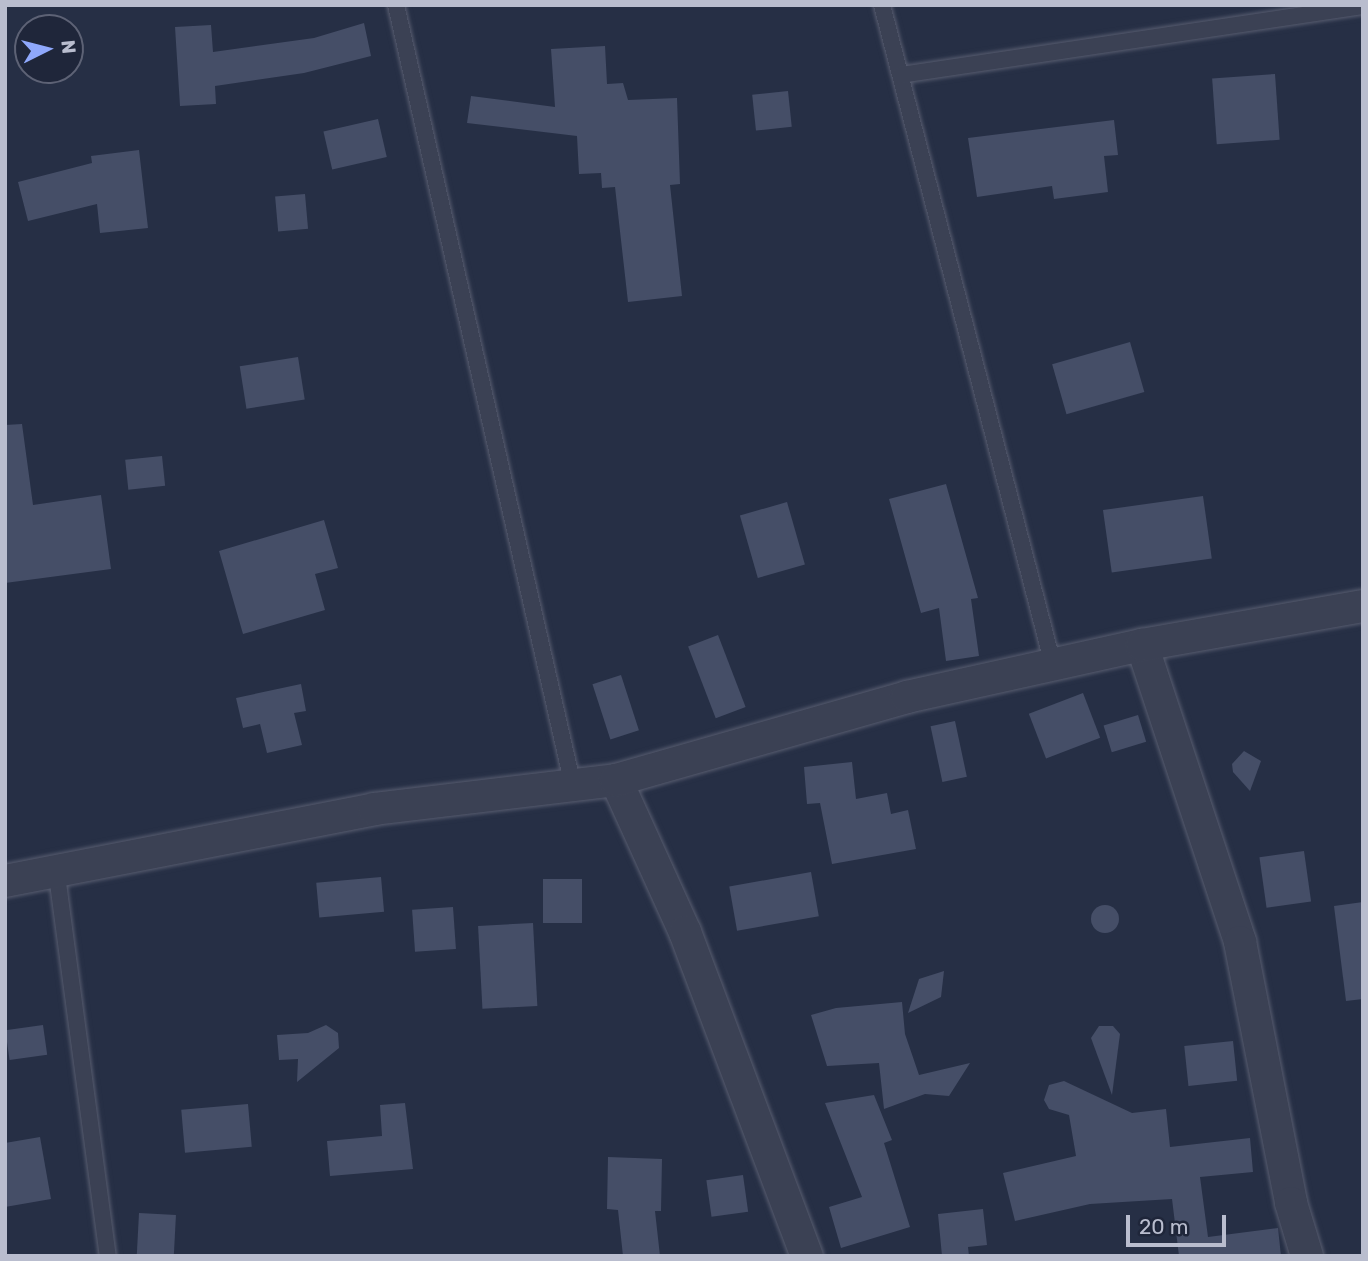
<!DOCTYPE html>
<style>
body{margin:0}
#map{position:relative;width:1368px;height:1261px;overflow:hidden;background:#262f45;font-family:Rubik,sans-serif}
div>[style]{position:absolute}
.building>*{inset:0;background:#454e67;transform-origin:0 0}
.round{border-radius:50%}
.roads{filter:drop-shadow(0 0 2px #575c6f) drop-shadow(0 0 2px #575c6f)}
.service>*{height:16px;margin:-8px;padding:0 8px;transform-origin:8px;border-radius:8px;background:#3b4154}
.minor>*{height:32px;margin:-16px;padding:0 16px;transform-origin:16px;border-radius:16px;background:#3b4154}
span{translate:-50% -50%;white-space:nowrap;text-align:center;line-height:1.15;-webkit-text-stroke:5px #1f263a;paint-order:stroke}
.frame{position:absolute;inset:0;border:7px solid #b9bdce;pointer-events:none}
.north{position:absolute;left:14px;top:14px;width:70px;height:70px;box-sizing:border-box;background:#1f263a;border:2px solid #5d6275;border-radius:50%;rotate:84deg;font-size:19px;font-weight:700;line-height:28px;text-align:center;color:#b9bdce}
.north::after{content:'';display:block;margin:auto;width:24px;height:32px;background:#8fa8fc;clip-path:polygon(50% 0,100% 100%,50% 72%,0 100%)}
.scale{position:absolute;left:1126px;top:1215px;width:100px;height:32px;box-sizing:border-box;border:4px solid #b9bdce;border-top:0;padding-left:9px;font-size:21px;line-height:24px;white-space:nowrap;color:#b9bdce;-webkit-text-stroke:5px #1f263a;paint-order:stroke}
</style>
<div id="map">
<div class="building">
<div style="clip-path:polygon(364px 23px,371px 56px,304px 73px,215px 86px,216px 104px,180px 106px,175px 27px,211px 25px,213px 52px,314px 38px)"></div>
<div style="clip-path:polygon(605px 46px,607px 84px,623px 83px,628px 100px,677px 98px,680px 184px,670px 185px,682px 296px,628px 302px,615px 187px,602px 188px,601px 173px,579px 174px,577px 136px,467px 123px,471px 96px,555px 107px,551px 49px)"></div>
<div style="left:1275px;top:74px;width:66px;height:63px;rotate:86deg"></div>
<div style="left:788px;top:91px;width:36px;height:36px;rotate:84deg"></div>
<div style="left:378px;top:119px;width:39px;height:56px;rotate:77deg"></div>
<div style="clip-path:polygon(1114px 120px,1118px 155px,1104px 156px,1108px 192px,1054px 199px,1052px 186px,977px 197px,968px 138px)"></div>
<div style="clip-path:polygon(139px 150px,148px 228px,100px 233px,97px 204px,28px 221px,18px 182px,92px 163px,91px 156px)"></div>
<div style="left:305px;top:194px;width:35px;height:30px;rotate:85deg"></div>
<div style="left:1130px;top:342px;width:52px;height:81px;rotate:74deg"></div>
<div style="left:298px;top:357px;width:43px;height:59px;rotate:81deg"></div>
<div style="clip-path:polygon(22px 424px,33px 505px,101px 495px,111px 569px,5px 583px,5px 425px)"></div>
<div style="left:162px;top:456px;width:30px;height:37px;rotate:84deg"></div>
<div style="clip-path:polygon(946px 484px,978px 598px,971px 599px,979px 656px,946px 661px,939px 608px,921px 613px,889px 499px)"></div>
<div style="left:1203px;top:496px;width:63px;height:101px;rotate:82deg"></div>
<div style="left:787px;top:502px;width:65px;height:49px;rotate:74deg"></div>
<div style="clip-path:polygon(324px 520px,338px 568px,315px 574px,325px 610px,243px 634px,219px 551px)"></div>
<div style="left:718px;top:635px;width:77px;height:32px;rotate:69deg"></div>
<div style="left:621px;top:675px;width:58px;height:30px;rotate:72deg"></div>
<div style="clip-path:polygon(301px 684px,306px 711px,294px 713px,302px 745px,267px 753px,260px 724px,243px 728px,236px 698px)"></div>
<div style="left:1083px;top:693px;width:48px;height:58px;rotate:69deg"></div>
<div style="left:1138px;top:715px;width:28px;height:36px;rotate:73deg"></div>
<div style="left:955px;top:721px;width:57px;height:25px;rotate:78deg"></div>
<div style="clip-path:polygon(1244px 751px,1261px 761px,1250px 791px,1233px 772px,1232px 764px)"></div>
<div style="clip-path:polygon(852px 762px,856px 799px,887px 793px,891px 814px,908px 810px,916px 849px,832px 864px,820px 803px,807px 804px,804px 767px)"></div>
<div style="left:1304px;top:851px;width:51px;height:45px;rotate:82deg"></div>
<div style="left:811px;top:872px;width:45px;height:83px;rotate:80deg"></div>
<div style="left:381px;top:877px;width:35px;height:65px;rotate:85deg"></div>
<div style="left:543px;top:879px;width:39px;height:44px"></div>
<div style="clip-path:polygon(1363px 902px,1363px 999px,1346px 1001px,1334px 906px)"></div>
<div class="round" style="left:1091px;top:905px;width:28px;height:28px"></div>
<div style="left:453px;top:907px;width:42px;height:41px;rotate:86deg"></div>
<div style="left:533px;top:923px;width:83px;height:55px;rotate:87deg"></div>
<div style="clip-path:polygon(944px 971px,941px 997px,908px 1013px,919px 979px)"></div>
<div style="clip-path:polygon(902px 1002px,905px 1034px,919px 1075px,970px 1063px,949px 1096px,925px 1094px,884px 1109px,879px 1063px,827px 1066px,811px 1015px,836px 1008px)"></div>
<div style="left:43px;top:1025px;width:30px;height:38px;rotate:82deg"></div>
<div style="clip-path:polygon(326px 1025px,338px 1033px,339px 1048px,297px 1082px,298px 1059px,279px 1060px,277px 1035px,308px 1033px)"></div>
<div style="clip-path:polygon(1099px 1026px,1113px 1026px,1120px 1034px,1112px 1095px,1091px 1038px)"></div>
<div style="left:1233px;top:1041px;width:40px;height:49px;rotate:84deg"></div>
<div style="clip-path:polygon(1064px 1081px,1132px 1113px,1166px 1109px,1170px 1147px,1250px 1138px,1253px 1172px,1200px 1177px,1208px 1237px,1278px 1228px,1281px 1256px,1179px 1256px,1172px 1199px,1090px 1204px,1015px 1221px,1003px 1173px,1076px 1156px,1069px 1115px,1049px 1109px,1044px 1100px,1049px 1085px)"></div>
<div style="clip-path:polygon(874px 1095px,892px 1140px,884px 1143px,910px 1227px,841px 1248px,829px 1207px,862px 1197px,825px 1103px)"></div>
<div style="clip-path:polygon(405px 1103px,413px 1169px,330px 1176px,327px 1141px,382px 1136px,380px 1105px)"></div>
<div style="left:248px;top:1104px;width:43px;height:67px;rotate:85deg"></div>
<div style="clip-path:polygon(40px 1137px,51px 1199px,5px 1207px,5px 1143px)"></div>
<div style="clip-path:polygon(608px 1157px,662px 1159px,661px 1211px,655px 1211px,660px 1256px,623px 1256px,618px 1210px,607px 1209px)"></div>
<div style="left:743px;top:1175px;width:37px;height:37px;rotate:82deg"></div>
<div style="clip-path:polygon(983px 1209px,987px 1245px,968px 1247px,969px 1256px,942px 1256px,938px 1214px)"></div>
<div style="left:139px;top:1213px;width:37px;height:43px;rotate:3deg"></div>
</div>
<div class="roads">
<div class="service">
<div style="left:396px;top:5px;width:801px;rotate:77.23deg"></div>
<div style="left:882px;top:5px;width:682px;rotate:75.47deg"></div>
<div style="left:901px;top:75px;width:467px;rotate:-8.5deg"></div>
<div style="left:56px;top:868px;width:391px;rotate:82.4deg"></div>
</div>
<div class="minor">
<div style="left:1142px;top:645px;width:313px;rotate:71.7deg"></div>
<div style="left:1240px;top:942px;width:266px;rotate:78.9deg"></div>
<div style="left:1291px;top:1203px;width:55px;rotate:73.2deg"></div>
<div style="left:616px;top:780px;width:167px;rotate:65.6deg"></div>
<div style="left:685px;top:932px;width:346px;rotate:69.4deg"></div>
<div style="left:5px;top:881px;width:376px;rotate:-11deg"></div>
<div style="left:374px;top:809px;width:244px;rotate:-6.8deg"></div>
<div style="left:616px;top:780px;width:303px;rotate:-15.9deg"></div>
<div style="left:907px;top:697px;width:241px;rotate:-12.5deg"></div>
<div style="left:1142px;top:645px;width:224px;rotate:-10deg"></div>
</div>
</div>
<div class="frame"></div>
<div class="north">N</div>
<div class="scale">20 m</div>
</div>
